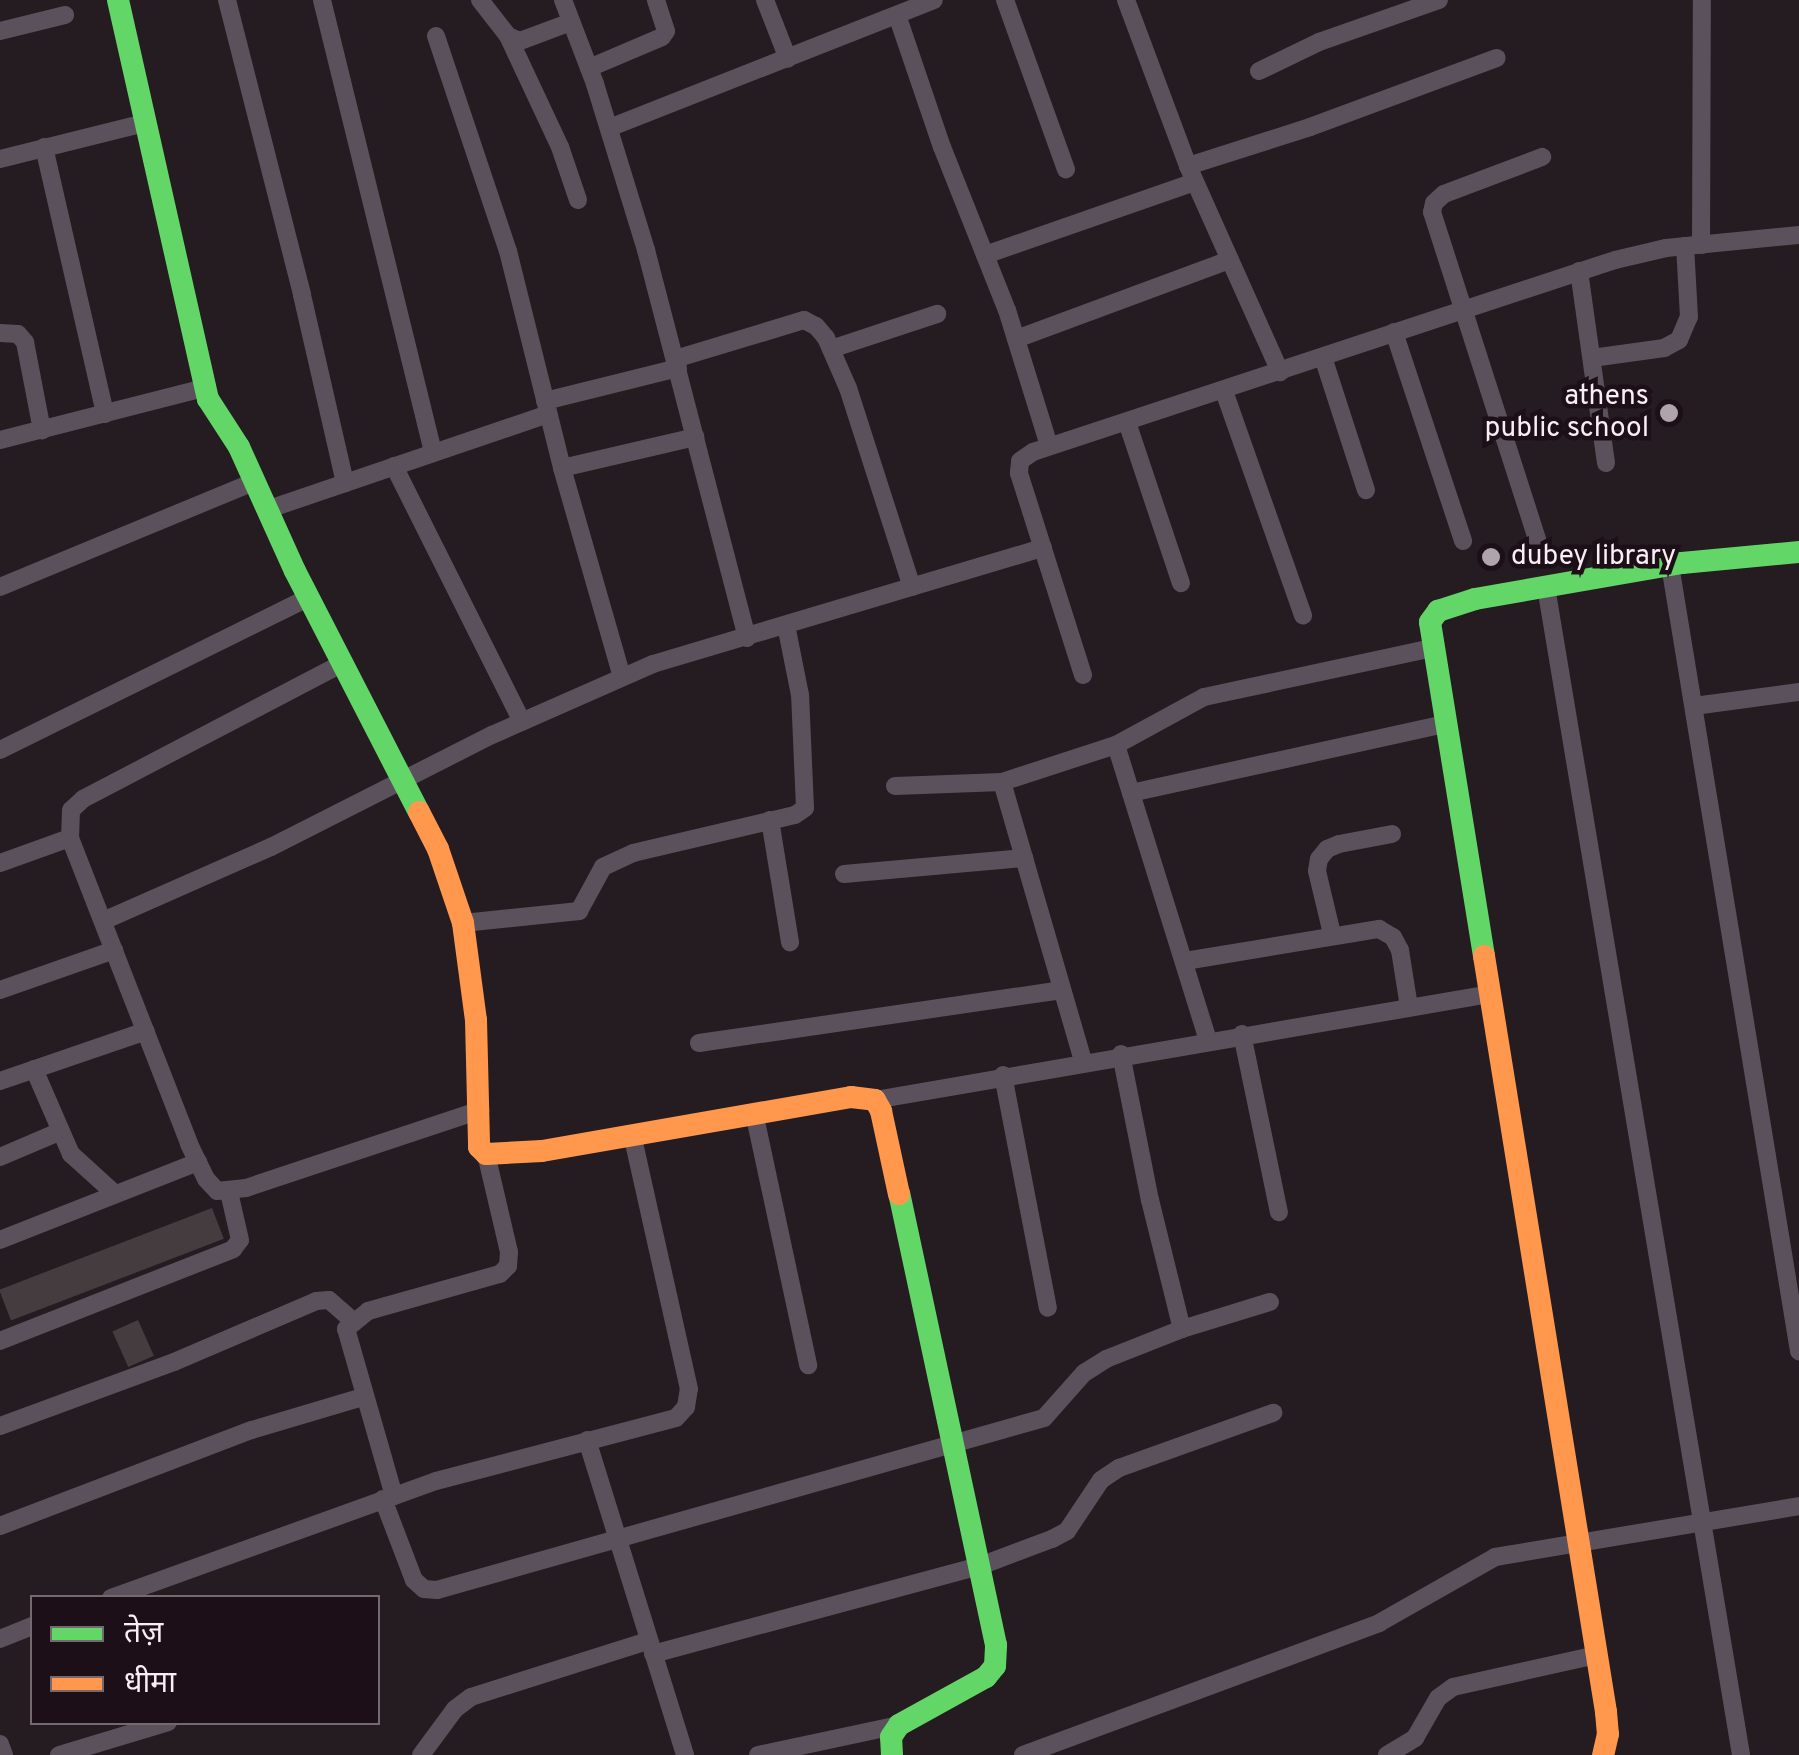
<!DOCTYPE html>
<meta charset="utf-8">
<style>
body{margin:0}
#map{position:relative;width:1799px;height:1755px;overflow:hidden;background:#241c20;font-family:Overpass,"Noto Sans Devanagari",sans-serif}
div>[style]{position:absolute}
.building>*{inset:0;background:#443c3e;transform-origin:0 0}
.street>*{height:18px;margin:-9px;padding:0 9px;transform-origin:9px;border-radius:9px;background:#5a515c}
.fast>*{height:22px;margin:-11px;padding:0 11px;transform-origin:11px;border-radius:11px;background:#63d668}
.slow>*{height:22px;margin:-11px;padding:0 11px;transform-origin:11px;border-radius:11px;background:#ff974d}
.dots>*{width:28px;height:28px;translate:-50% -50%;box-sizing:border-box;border:5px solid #1d0f17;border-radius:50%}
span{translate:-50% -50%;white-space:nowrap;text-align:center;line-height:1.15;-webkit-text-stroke:9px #1d0f17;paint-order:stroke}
.poi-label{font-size:28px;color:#f9eef3}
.right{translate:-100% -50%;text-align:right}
.left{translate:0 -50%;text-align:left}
.legend{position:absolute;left:30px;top:1595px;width:350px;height:130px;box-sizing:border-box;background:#1d0f17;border:2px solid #75686f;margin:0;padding:12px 18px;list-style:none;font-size:30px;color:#f9eef3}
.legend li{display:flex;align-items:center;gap:20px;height:50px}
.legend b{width:50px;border:2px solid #75686f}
</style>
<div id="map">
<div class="building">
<div style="left:212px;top:1208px;width:33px;height:228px;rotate:69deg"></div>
<div style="left:138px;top:1320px;width:39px;height:28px;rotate:66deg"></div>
</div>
<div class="street">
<div style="left:227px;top:0;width:304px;rotate:75.7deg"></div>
<div style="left:302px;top:295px;width:193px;rotate:77.1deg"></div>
<div style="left:322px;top:0;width:466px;rotate:76.2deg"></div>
<div style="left:480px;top:0;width:46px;rotate:52.1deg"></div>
<div style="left:508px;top:36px;width:13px;rotate:23deg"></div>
<div style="left:520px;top:41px;width:54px;rotate:-20.4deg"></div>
<div style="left:563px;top:0;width:90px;rotate:69.1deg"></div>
<div style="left:595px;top:84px;width:174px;rotate:72.9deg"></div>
<div style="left:646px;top:250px;width:401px;rotate:75.4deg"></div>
<div style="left:765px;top:0;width:63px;rotate:68.7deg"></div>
<div style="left:1005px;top:0;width:180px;rotate:70.2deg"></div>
<div style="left:1126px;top:0;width:177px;rotate:69.5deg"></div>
<div style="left:1188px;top:166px;width:226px;rotate:65.9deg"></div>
<div style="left:897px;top:15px;width:139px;rotate:71.2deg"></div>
<div style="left:942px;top:147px;width:175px;rotate:68.3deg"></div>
<div style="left:1007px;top:310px;width:142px;rotate:72.8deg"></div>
<div style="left:0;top:31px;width:67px;rotate:-13.8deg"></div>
<div style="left:436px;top:36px;width:227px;rotate:71.5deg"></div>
<div style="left:508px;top:251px;width:224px;rotate:76deg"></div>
<div style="left:562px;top:468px;width:217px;rotate:74deg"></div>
<div style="left:508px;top:36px;width:123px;rotate:64.9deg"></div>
<div style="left:560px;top:147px;width:56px;rotate:71.2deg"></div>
<div style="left:589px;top:68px;width:79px;rotate:-23deg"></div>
<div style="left:662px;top:37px;width:7px;rotate:-56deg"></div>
<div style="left:666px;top:31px;width:33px;rotate:-108deg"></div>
<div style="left:1259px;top:71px;width:67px;rotate:-25.8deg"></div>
<div style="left:1319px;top:42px;width:127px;rotate:-19.3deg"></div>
<div style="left:609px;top:128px;width:349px;rotate:-21.5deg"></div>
<div style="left:44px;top:147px;width:274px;rotate:77.1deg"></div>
<div style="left:0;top:159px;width:148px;rotate:-14deg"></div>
<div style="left:1188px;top:166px;width:128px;rotate:-17.7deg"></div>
<div style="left:1310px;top:127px;width:199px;rotate:-20.3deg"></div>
<div style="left:1701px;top:245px;width:245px;rotate:-89.8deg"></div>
<div style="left:985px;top:255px;width:222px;rotate:-19.2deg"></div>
<div style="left:1579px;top:271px;width:194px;rotate:82deg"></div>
<div style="left:1394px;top:332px;width:220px;rotate:71.7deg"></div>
<div style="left:0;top:333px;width:18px;rotate:3deg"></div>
<div style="left:18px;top:334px;width:11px;rotate:49deg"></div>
<div style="left:25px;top:342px;width:90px;rotate:79.1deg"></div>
<div style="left:1016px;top:339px;width:228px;rotate:-20.3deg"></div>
<div style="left:831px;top:349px;width:112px;rotate:-18.3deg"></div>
<div style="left:1323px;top:357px;width:140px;rotate:72.1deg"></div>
<div style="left:1592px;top:358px;width:73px;rotate:-7.9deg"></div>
<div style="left:1664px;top:348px;width:17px;rotate:-28deg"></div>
<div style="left:1679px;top:340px;width:25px;rotate:-67deg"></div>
<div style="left:1689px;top:317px;width:71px;rotate:-93.2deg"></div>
<div style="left:675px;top:359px;width:135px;rotate:-16.8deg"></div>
<div style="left:804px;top:320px;width:13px;rotate:27deg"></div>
<div style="left:816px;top:326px;width:16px;rotate:50deg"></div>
<div style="left:826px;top:338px;width:55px;rotate:66.3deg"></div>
<div style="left:848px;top:388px;width:209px;rotate:72.2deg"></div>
<div style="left:1224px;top:391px;width:238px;rotate:70.6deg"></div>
<div style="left:545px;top:401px;width:137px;rotate:-13.9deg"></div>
<div style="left:1127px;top:422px;width:170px;rotate:71.5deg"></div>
<div style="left:0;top:440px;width:211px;rotate:-14.3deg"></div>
<div style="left:394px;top:466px;width:286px;rotate:63.4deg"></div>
<div style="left:562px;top:468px;width:137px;rotate:-13.1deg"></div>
<div style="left:269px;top:509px;width:295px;rotate:-18.8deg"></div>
<div style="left:1537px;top:539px;width:343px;rotate:-107.8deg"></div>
<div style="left:1432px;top:212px;width:9px;rotate:-77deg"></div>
<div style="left:1434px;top:203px;width:13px;rotate:-42deg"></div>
<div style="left:1444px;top:194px;width:105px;rotate:-20.7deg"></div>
<div style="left:1670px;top:565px;width:797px;rotate:80.68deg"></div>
<div style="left:0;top:587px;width:277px;rotate:-22.5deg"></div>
<div style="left:1546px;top:587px;width:1184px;rotate:80.52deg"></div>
<div style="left:343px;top:663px;width:293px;rotate:152.4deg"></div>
<div style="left:83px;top:799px;width:16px;rotate:137deg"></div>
<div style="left:71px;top:810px;width:28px;rotate:92deg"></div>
<div style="left:70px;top:838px;width:328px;rotate:68.7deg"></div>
<div style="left:189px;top:1144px;width:39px;rotate:64deg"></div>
<div style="left:206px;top:1179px;width:16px;rotate:47deg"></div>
<div style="left:217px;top:1191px;width:29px;rotate:-6deg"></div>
<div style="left:246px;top:1188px;width:247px;rotate:-18.4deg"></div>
<div style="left:1083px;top:675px;width:212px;rotate:-107.6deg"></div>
<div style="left:1019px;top:473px;width:12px;rotate:-85deg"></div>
<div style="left:1020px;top:461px;width:16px;rotate:-35deg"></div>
<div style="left:1033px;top:452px;width:613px;rotate:-18.26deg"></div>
<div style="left:1615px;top:260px;width:52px;rotate:-13.2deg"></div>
<div style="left:1666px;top:248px;width:134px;rotate:-5.6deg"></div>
<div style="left:1694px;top:706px;width:106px;rotate:-7.6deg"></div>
<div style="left:1116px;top:745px;width:309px;rotate:72.7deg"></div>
<div style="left:0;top:750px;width:345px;rotate:-26.3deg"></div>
<div style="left:1002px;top:782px;width:291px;rotate:73.8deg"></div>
<div style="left:895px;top:786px;width:107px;rotate:-2.1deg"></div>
<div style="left:1002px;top:782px;width:120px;rotate:-18deg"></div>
<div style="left:1116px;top:745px;width:100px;rotate:-28.6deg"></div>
<div style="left:1204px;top:697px;width:233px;rotate:-12.1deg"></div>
<div style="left:1131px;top:793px;width:321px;rotate:-12.4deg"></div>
<div style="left:770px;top:820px;width:124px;rotate:80.7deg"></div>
<div style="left:0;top:863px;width:74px;rotate:-19.7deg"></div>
<div style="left:844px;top:874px;width:181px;rotate:-5.1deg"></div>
<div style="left:103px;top:921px;width:184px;rotate:-23.8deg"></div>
<div style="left:271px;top:847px;width:248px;rotate:-26.9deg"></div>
<div style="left:492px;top:735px;width:176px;rotate:-23.8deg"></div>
<div style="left:653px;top:664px;width:407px;rotate:-16.6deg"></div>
<div style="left:463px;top:923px;width:117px;rotate:-5.9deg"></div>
<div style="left:579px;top:911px;width:50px;rotate:-61.4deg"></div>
<div style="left:603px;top:867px;width:33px;rotate:-25deg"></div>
<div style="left:633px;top:853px;width:166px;rotate:-13.2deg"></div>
<div style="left:795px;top:815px;width:12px;rotate:-35deg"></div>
<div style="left:805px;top:808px;width:113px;rotate:-92.5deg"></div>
<div style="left:800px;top:695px;width:71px;rotate:-101.3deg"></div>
<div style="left:1332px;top:934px;width:65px;rotate:-103.4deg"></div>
<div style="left:1317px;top:871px;width:12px;rotate:-81deg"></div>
<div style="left:1319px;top:859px;width:13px;rotate:-51deg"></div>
<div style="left:1327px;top:849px;width:13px;rotate:-23deg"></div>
<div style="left:1339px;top:844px;width:54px;rotate:-10.7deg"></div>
<div style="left:1185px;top:961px;width:197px;rotate:-9.4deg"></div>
<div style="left:1379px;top:929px;width:16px;rotate:30deg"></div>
<div style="left:1393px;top:937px;width:15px;rotate:62deg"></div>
<div style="left:1400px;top:950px;width:58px;rotate:81deg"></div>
<div style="left:0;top:990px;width:121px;rotate:-19.3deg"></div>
<div style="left:1242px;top:1034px;width:182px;rotate:78.3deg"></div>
<div style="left:699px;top:1043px;width:367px;rotate:-8.3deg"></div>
<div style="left:1121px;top:1054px;width:149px;rotate:78.8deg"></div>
<div style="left:1150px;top:1200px;width:133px;rotate:76.1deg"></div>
<div style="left:34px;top:1069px;width:93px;rotate:66.5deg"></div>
<div style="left:71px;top:1154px;width:59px;rotate:42.3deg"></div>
<div style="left:1003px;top:1075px;width:237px;rotate:79.1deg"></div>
<div style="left:0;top:1081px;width:154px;rotate:-18.9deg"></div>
<div style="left:875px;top:1100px;width:624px;rotate:-9.78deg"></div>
<div style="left:755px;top:1117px;width:254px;rotate:77.9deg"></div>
<div style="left:0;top:1157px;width:66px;rotate:-23.1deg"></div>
<div style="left:0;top:1240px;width:213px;rotate:-21.5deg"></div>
<div style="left:0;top:1341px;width:251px;rotate:-21.5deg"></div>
<div style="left:233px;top:1249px;width:11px;rotate:-52deg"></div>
<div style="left:240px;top:1240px;width:49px;rotate:-102.9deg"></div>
<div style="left:0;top:1426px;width:185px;rotate:-20.2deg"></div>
<div style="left:174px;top:1362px;width:155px;rotate:-23.2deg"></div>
<div style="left:316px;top:1301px;width:13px;rotate:-4deg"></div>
<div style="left:329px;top:1300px;width:30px;rotate:41deg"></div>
<div style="left:587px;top:1440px;width:330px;rotate:72.7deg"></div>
<div style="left:394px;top:1496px;width:174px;rotate:-106deg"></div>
<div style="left:346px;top:1329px;width:28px;rotate:-39deg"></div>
<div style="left:368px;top:1311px;width:137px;rotate:-15.7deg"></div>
<div style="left:500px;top:1274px;width:11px;rotate:-45deg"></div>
<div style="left:508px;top:1266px;width:14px;rotate:-86deg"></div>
<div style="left:509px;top:1252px;width:101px;rotate:-103.2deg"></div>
<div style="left:383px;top:1499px;width:87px;rotate:69.1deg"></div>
<div style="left:414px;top:1580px;width:13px;rotate:42deg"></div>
<div style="left:424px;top:1589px;width:13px;rotate:4deg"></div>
<div style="left:437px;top:1590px;width:631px;rotate:-15.82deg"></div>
<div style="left:1044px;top:1418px;width:60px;rotate:-48.4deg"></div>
<div style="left:1084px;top:1373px;width:26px;rotate:-32deg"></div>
<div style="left:1106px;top:1359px;width:82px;rotate:-21.5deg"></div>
<div style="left:1182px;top:1329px;width:92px;rotate:-17.1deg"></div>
<div style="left:0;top:1526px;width:270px;rotate:-20.9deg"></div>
<div style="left:252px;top:1430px;width:116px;rotate:-16.6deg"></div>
<div style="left:111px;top:1598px;width:345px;rotate:-19.8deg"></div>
<div style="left:436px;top:1481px;width:248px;rotate:-14.7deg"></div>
<div style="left:676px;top:1418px;width:15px;rotate:-48deg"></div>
<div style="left:686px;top:1407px;width:18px;rotate:-81deg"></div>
<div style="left:689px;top:1389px;width:260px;rotate:-102.6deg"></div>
<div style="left:0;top:1639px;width:35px;rotate:-22deg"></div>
<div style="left:653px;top:1654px;width:339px;rotate:-15.1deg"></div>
<div style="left:980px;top:1566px;width:77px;rotate:-20.6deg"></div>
<div style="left:1052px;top:1539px;width:17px;rotate:-28deg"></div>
<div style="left:1067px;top:1531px;width:61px;rotate:-56.3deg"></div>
<div style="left:1101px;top:1480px;width:22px;rotate:-34deg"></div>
<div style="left:1119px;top:1468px;width:164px;rotate:-19.7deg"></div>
<div style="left:0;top:1744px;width:12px;rotate:70deg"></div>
<div style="left:59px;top:1755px;width:114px;rotate:-16.8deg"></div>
<div style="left:421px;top:1755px;width:57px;rotate:-53.5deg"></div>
<div style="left:455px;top:1709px;width:20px;rotate:-37deg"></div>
<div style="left:471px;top:1697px;width:186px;rotate:-17.6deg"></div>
<div style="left:758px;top:1755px;width:144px;rotate:-12deg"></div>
<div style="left:1023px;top:1755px;width:380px;rotate:-20.3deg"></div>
<div style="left:1379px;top:1623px;width:133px;rotate:-29.6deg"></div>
<div style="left:1495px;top:1557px;width:308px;rotate:-9.5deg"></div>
<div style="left:1387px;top:1755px;width:33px;rotate:-31deg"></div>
<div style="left:1415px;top:1738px;width:46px;rotate:-60.1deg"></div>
<div style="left:1438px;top:1698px;width:19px;rotate:-36deg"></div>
<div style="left:1453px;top:1687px;width:147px;rotate:-12.6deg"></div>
</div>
<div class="fast">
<div style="left:118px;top:0;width:409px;rotate:77.3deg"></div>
<div style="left:208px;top:399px;width:57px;rotate:57.1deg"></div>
<div style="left:239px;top:447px;width:136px;rotate:65.7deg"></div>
<div style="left:295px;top:571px;width:271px;rotate:62.8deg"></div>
<div style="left:1484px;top:956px;width:338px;rotate:-99.2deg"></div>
<div style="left:1430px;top:622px;width:14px;rotate:-54deg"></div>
<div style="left:1438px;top:611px;width:39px;rotate:-18deg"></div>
<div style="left:1475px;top:599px;width:210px;rotate:-9.9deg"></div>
<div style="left:1682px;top:563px;width:118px;rotate:-5.4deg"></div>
<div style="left:892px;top:1755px;width:18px;rotate:-93deg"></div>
<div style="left:891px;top:1737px;width:14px;rotate:-56deg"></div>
<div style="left:899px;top:1725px;width:99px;rotate:-28.9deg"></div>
<div style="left:986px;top:1677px;width:14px;rotate:-51deg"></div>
<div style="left:995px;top:1666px;width:21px;rotate:-87deg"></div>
<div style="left:996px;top:1645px;width:461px;rotate:-102.1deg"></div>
</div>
<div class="slow">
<div style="left:419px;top:812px;width:42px;rotate:62.8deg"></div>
<div style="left:438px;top:849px;width:78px;rotate:71.3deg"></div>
<div style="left:463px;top:923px;width:98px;rotate:82.4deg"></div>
<div style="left:476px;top:1020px;width:127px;rotate:88.6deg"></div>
<div style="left:479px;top:1147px;width:10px;rotate:45deg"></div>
<div style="left:486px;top:1154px;width:56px;rotate:-3.1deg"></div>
<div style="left:542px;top:1151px;width:314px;rotate:-9.9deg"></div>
<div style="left:851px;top:1097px;width:24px;rotate:7deg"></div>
<div style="left:875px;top:1100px;width:13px;rotate:61deg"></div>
<div style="left:881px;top:1111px;width:85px;rotate:77.8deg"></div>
<div style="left:1484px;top:956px;width:766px;rotate:80.83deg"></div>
<div style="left:1606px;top:1712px;width:22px;rotate:85deg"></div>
<div style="left:1608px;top:1734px;width:22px;rotate:103deg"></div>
</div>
<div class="dots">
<div style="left:1669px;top:413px;background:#aea4a9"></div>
<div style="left:1491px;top:557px;background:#aea4a9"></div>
</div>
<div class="poi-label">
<span class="right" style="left:1649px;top:413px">athens<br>public school</span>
<span class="left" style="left:1511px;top:557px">dubey library</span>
</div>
<ul class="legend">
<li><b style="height:12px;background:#63d668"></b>तेज़</li>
<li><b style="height:12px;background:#ff974d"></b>धीमा</li>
</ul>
</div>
